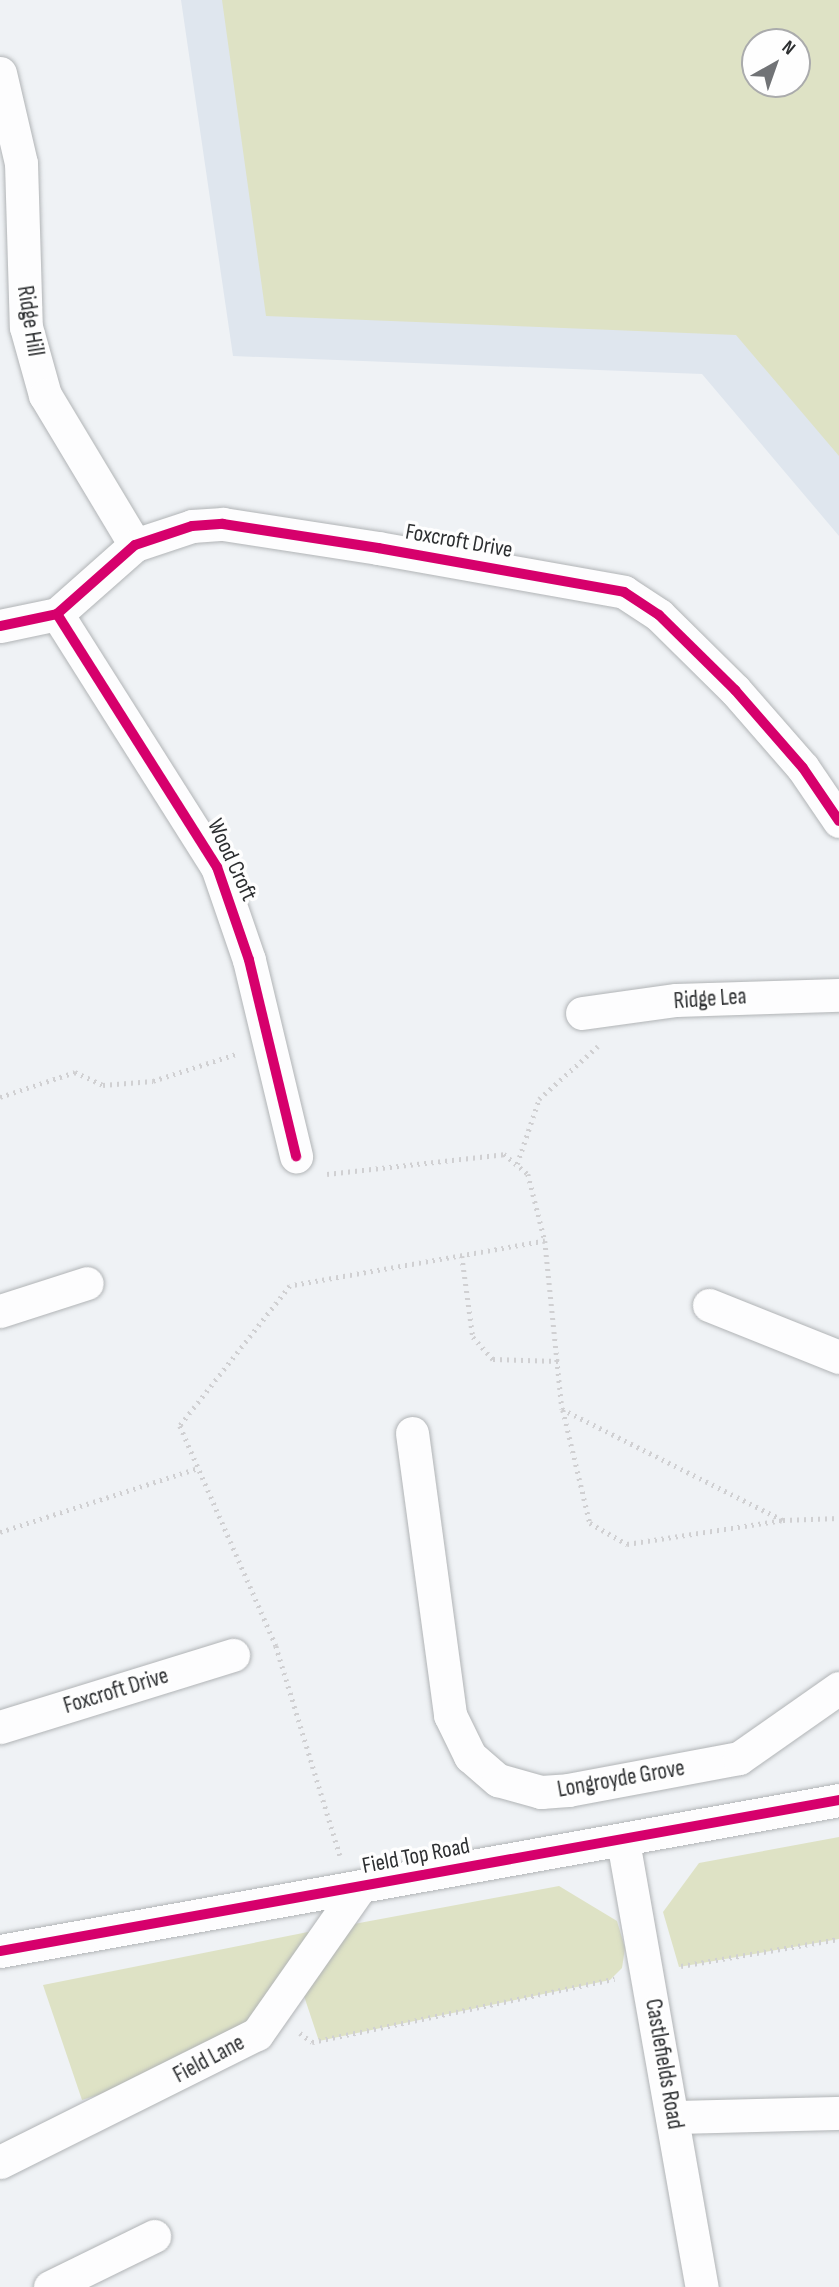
<!DOCTYPE html>
<style>
body{margin:0}
#map{position:relative;width:839px;height:2287px;overflow:hidden;background:#eff2f5;font-family:"Sofia Sans Condensed",sans-serif}
div>[style]{position:absolute}
.built>*{inset:0;background:#dfe6ee}
.green>*{inset:0;background:#dee2c5}
.path>*{height:4.5px;margin-top:-2.25px;transform-origin:0;background:repeating-linear-gradient(90deg,#d0d0d2 0 2px,transparent 0 7px)}
.roads{filter:drop-shadow(0 0 2px #b1b4b6) drop-shadow(0 0 2px #b1b4b6)}
.street>*{height:33px;margin:-16.5px;padding:0 16.5px;transform-origin:16.5px;border-radius:16.5px;background:#fdfdfe}
.cycleway>*{height:10px;margin:-5px;padding:0 5px;transform-origin:5px;border-radius:5px;background:#d6006c}
span{translate:-50% -50%;white-space:nowrap;text-align:center;line-height:1.15;-webkit-text-stroke:7px #fefefe;paint-order:stroke}
.street-label{font-size:23px;color:#2d2f31}
.north{position:absolute;left:741px;top:28px;width:70px;height:70px;box-sizing:border-box;background:#fefefe;border:2px solid #aaabac;border-radius:50%;rotate:40deg;font-size:19px;font-weight:700;line-height:28px;text-align:center;color:#2d2f31}
.north::after{content:'';display:block;margin:auto;width:24px;height:32px;background:#717376;clip-path:polygon(50% 0,100% 100%,50% 72%,0 100%)}
</style>
<div id="map">
<div class="built">
<div style="clip-path:polygon(evenodd,181px 0,839px 0,839px 536px,702px 374px,233px 356px,181px 0,755px 42px,797px 42px,797px 84px,755px 84px,755px 42px)"></div>
</div>
<div class="green">
<div style="clip-path:polygon(evenodd,222px 0,839px 0,839px 456px,736px 335px,266px 316px,222px 0,755px 42px,797px 42px,797px 84px,755px 84px,755px 42px)"></div>
<div style="clip-path:polygon(839px 1837px,839px 1939px,679px 1967px,663px 1912px,699px 1863px)"></div>
<div style="clip-path:polygon(559px 1886px,617px 1921px,625px 1948px,622px 1968px,610px 1980px,319px 2041px,303px 1993px,343px 1926px)"></div>
<div style="clip-path:polygon(318px 1930px,270px 2009px,151px 2078px,82px 2100px,43px 1985px)"></div>
</div>
<div class="path">
<div style="left:0;top:1097px;width:79px;rotate:-18.4deg"></div>
<div style="left:75px;top:1072px;width:31px;rotate:25deg"></div>
<div style="left:103px;top:1085px;width:50px;rotate:-4.6deg"></div>
<div style="left:153px;top:1081px;width:87px;rotate:-18deg"></div>
<div style="left:517px;top:1164px;width:69px;rotate:-71.3deg"></div>
<div style="left:539px;top:1099px;width:79px;rotate:-41.9deg"></div>
<div style="left:327px;top:1174px;width:178px;rotate:-6.4deg"></div>
<div style="left:504px;top:1154px;width:31px;rotate:40deg"></div>
<div style="left:528px;top:1174px;width:69px;rotate:75.8deg"></div>
<div style="left:545px;top:1241px;width:259px;rotate:170deg"></div>
<div style="left:290px;top:1286px;width:178px;rotate:128.2deg"></div>
<div style="left:180px;top:1426px;width:240px;rotate:66.4deg"></div>
<div style="left:276px;top:1646px;width:219px;rotate:73deg"></div>
<div style="left:545px;top:1241px;width:169px;rotate:84.2deg"></div>
<div style="left:562px;top:1409px;width:247px;rotate:26.7deg"></div>
<div style="left:783px;top:1520px;width:56px;rotate:-2deg"></div>
<div style="left:462px;top:1256px;width:82px;rotate:82.3deg"></div>
<div style="left:473px;top:1337px;width:30px;rotate:48deg"></div>
<div style="left:493px;top:1359px;width:65px;rotate:1.8deg"></div>
<div style="left:563px;top:1410px;width:116px;rotate:76.6deg"></div>
<div style="left:590px;top:1523px;width:43px;rotate:29.6deg"></div>
<div style="left:627px;top:1544px;width:158px;rotate:-8.7deg"></div>
<div style="left:0;top:1532px;width:208px;rotate:-17.9deg"></div>
<div style="left:681px;top:1966px;width:160px;rotate:-9.7deg"></div>
<div style="left:300px;top:2033px;width:15px;rotate:37deg"></div>
<div style="left:312px;top:2042px;width:309px;rotate:-11.8deg"></div>
</div>
<div class="roads">
<div class="street">
<div style="left:0;top:73px;width:92px;rotate:76.9deg"></div>
<div style="left:21px;top:163px;width:164px;rotate:88.3deg"></div>
<div style="left:26px;top:327px;width:71px;rotate:74.4deg"></div>
<div style="left:45px;top:395px;width:175px;rotate:59deg"></div>
<div style="left:57px;top:614px;width:299px;rotate:57.7deg"></div>
<div style="left:217px;top:867px;width:98px;rotate:71deg"></div>
<div style="left:249px;top:960px;width:202px;rotate:76.5deg"></div>
<div style="left:0;top:626px;width:58px;rotate:-11.9deg"></div>
<div style="left:57px;top:614px;width:104px;rotate:-41.5deg"></div>
<div style="left:135px;top:545px;width:60px;rotate:-18.4deg"></div>
<div style="left:192px;top:526px;width:31px;rotate:-4deg"></div>
<div style="left:223px;top:524px;width:157px;rotate:8.8deg"></div>
<div style="left:378px;top:548px;width:250px;rotate:10.1deg"></div>
<div style="left:624px;top:592px;width:42px;rotate:33.3deg"></div>
<div style="left:659px;top:615px;width:107px;rotate:44.6deg"></div>
<div style="left:735px;top:690px;width:103px;rotate:48.9deg"></div>
<div style="left:803px;top:768px;width:64px;rotate:55.8deg"></div>
<div style="left:582px;top:1013px;width:95px;rotate:-7.9deg"></div>
<div style="left:676px;top:1000px;width:163px;rotate:-1.8deg"></div>
<div style="left:709px;top:1305px;width:140px;rotate:21.8deg"></div>
<div style="left:0;top:1311px;width:91px;rotate:-17.8deg"></div>
<div style="left:412px;top:1433px;width:285px;rotate:82.3deg"></div>
<div style="left:450px;top:1715px;width:46px;rotate:64deg"></div>
<div style="left:470px;top:1756px;width:37px;rotate:41deg"></div>
<div style="left:498px;top:1780px;width:45px;rotate:15.6deg"></div>
<div style="left:541px;top:1792px;width:27px;rotate:-4deg"></div>
<div style="left:568px;top:1790px;width:174px;rotate:-10.6deg"></div>
<div style="left:739px;top:1758px;width:122px;rotate:-35deg"></div>
<div style="left:0;top:1727px;width:244px;rotate:-17.2deg"></div>
<div style="left:623px;top:1841px;width:453px;rotate:80deg"></div>
<div style="left:0;top:1951px;width:852px;rotate:-10.2deg"></div>
<div style="left:673px;top:2117px;width:166px;rotate:-1.4deg"></div>
<div style="left:0;top:2162px;width:287px;rotate:-26.5deg"></div>
<div style="left:257px;top:2034px;width:179px;rotate:-55deg"></div>
<div style="left:50px;top:2287px;width:116px;rotate:-26.1deg"></div>
</div>
</div>
<div class="cycleway">
<div style="left:57px;top:614px;width:299px;rotate:57.7deg"></div>
<div style="left:217px;top:867px;width:98px;rotate:71deg"></div>
<div style="left:249px;top:960px;width:202px;rotate:76.5deg"></div>
<div style="left:0;top:626px;width:58px;rotate:-11.9deg"></div>
<div style="left:57px;top:614px;width:104px;rotate:-41.5deg"></div>
<div style="left:135px;top:545px;width:60px;rotate:-18.4deg"></div>
<div style="left:192px;top:526px;width:31px;rotate:-4deg"></div>
<div style="left:223px;top:524px;width:157px;rotate:8.8deg"></div>
<div style="left:378px;top:548px;width:250px;rotate:10.1deg"></div>
<div style="left:624px;top:592px;width:42px;rotate:33.3deg"></div>
<div style="left:659px;top:615px;width:107px;rotate:44.6deg"></div>
<div style="left:735px;top:690px;width:103px;rotate:48.9deg"></div>
<div style="left:803px;top:768px;width:64px;rotate:55.8deg"></div>
<div style="left:0;top:1951px;width:852px;rotate:-10.2deg"></div>
</div>
<div class="street-label">
<span style="left:30px;top:321px;rotate:81deg">Ridge Hill</span>
<span style="left:459px;top:541px;rotate:10deg">Foxcroft Drive</span>
<span style="left:232px;top:860px;rotate:65deg">Wood Croft</span>
<span style="left:710px;top:999px;rotate:-4deg">Ridge Lea</span>
<span style="left:116px;top:1691px;rotate:-17deg">Foxcroft Drive</span>
<span style="left:621px;top:1779px;rotate:-10deg">Longroyde Grove</span>
<span style="left:416px;top:1856px;rotate:-11deg">Field Top Road</span>
<span style="left:209px;top:2059px;rotate:-28deg">Field Lane</span>
<span style="left:664px;top:2064px;rotate:80deg">Castlefields Road</span>
</div>
<div class="north">N</div>
</div>
